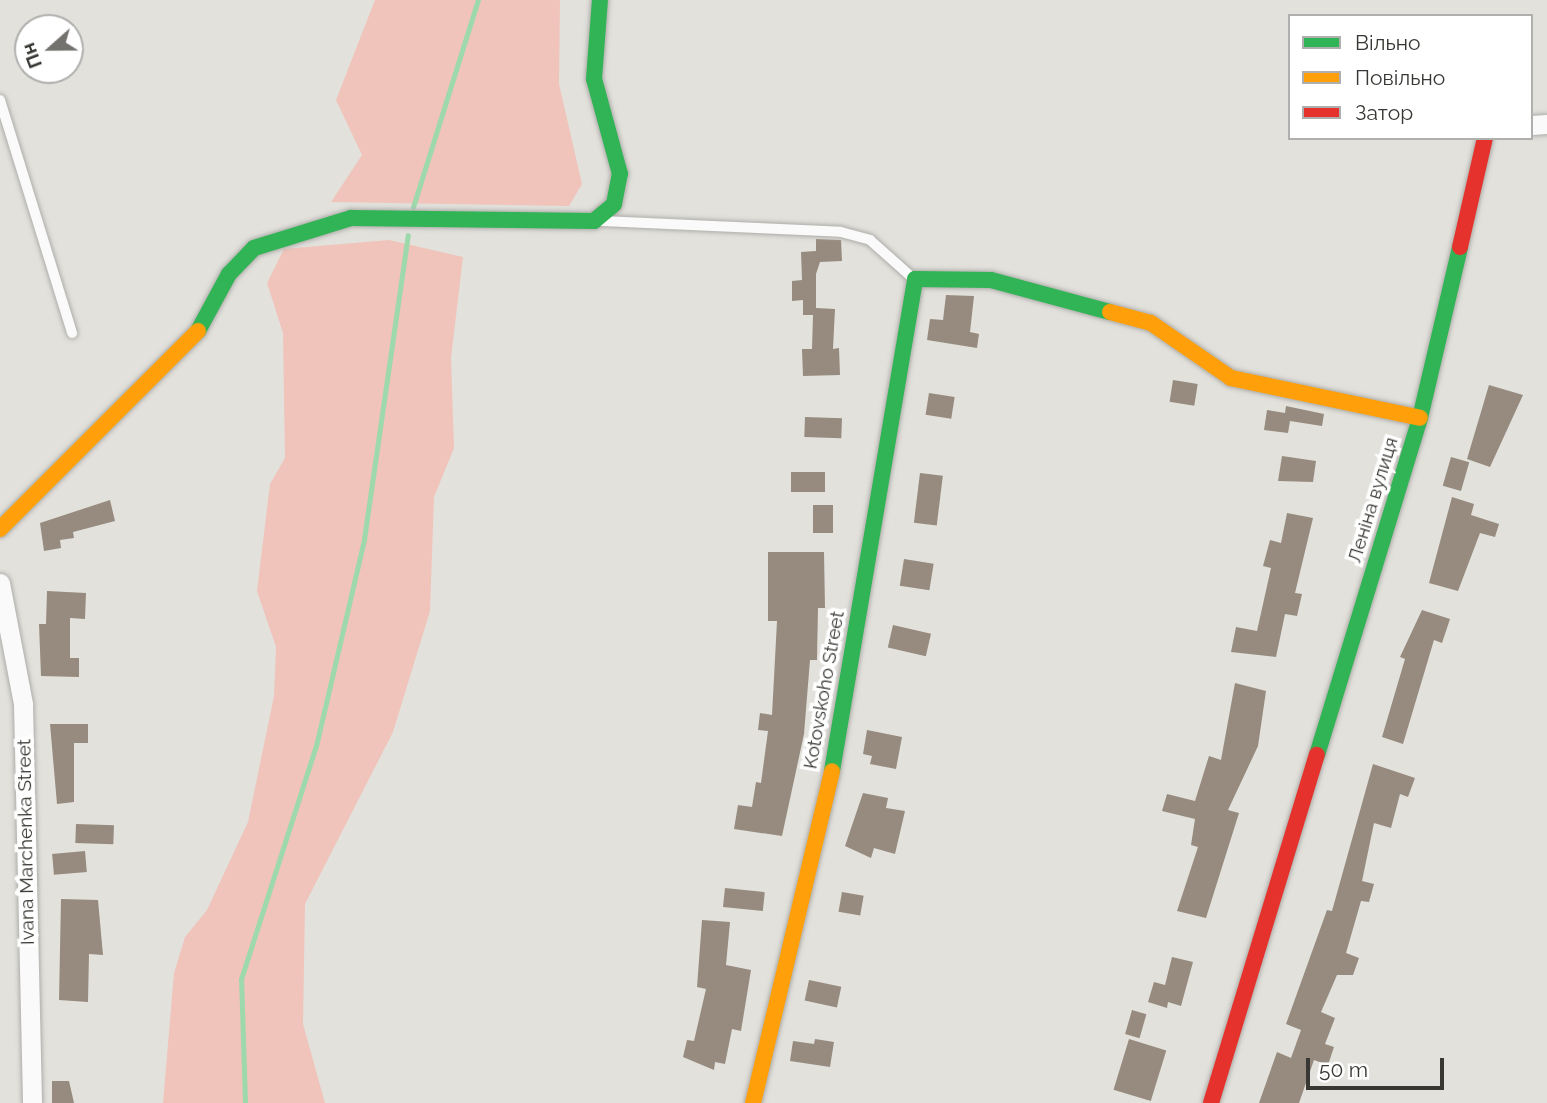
<!DOCTYPE html>
<meta charset="utf-8">
<style>
body{margin:0}
#map{position:relative;width:1547px;height:1103px;overflow:hidden;background:#e2e1dc;font-family:Raleway,sans-serif}
div>[style]{position:absolute}
.green>*{inset:0;background:#f0c4ba}
.stream>*{height:5px;margin:-2.5px;padding:0 2.5px;transform-origin:2.5px;border-radius:2.5px;background:#9dd9ab}
.building>*{inset:0;background:#968b7e;transform-origin:0 0}
.roads{filter:drop-shadow(0 0 2px #aeada9) drop-shadow(0 0 2px #aeada9)}
.lane>*{height:10px;margin:-5px;padding:0 5px;transform-origin:5px;border-radius:5px;background:#fbfafa}
.street>*{height:19px;margin:-9.5px;padding:0 9.5px;transform-origin:9.5px;border-radius:9.5px;background:#fbfafa}
.fast>*{height:16px;margin:-8px;padding:0 8px;transform-origin:8px;border-radius:8px;background:#30b455}
.slow>*{height:16px;margin:-8px;padding:0 8px;transform-origin:8px;border-radius:8px;background:#ff9f0a}
.jam>*{height:16px;margin:-8px;padding:0 8px;transform-origin:8px;border-radius:8px;background:#e5322d}
span{translate:-50% -50%;white-space:nowrap;text-align:center;line-height:1.15;-webkit-text-stroke:7px #fff;paint-order:stroke}
.street-label{font-size:19px;color:#383733}
.legend{position:absolute;left:1288px;top:14px;width:245px;height:126px;box-sizing:border-box;background:#fff;border:2px solid #afafad;margin:0;padding:9px 12px;list-style:none;font-size:21px;color:#383733}
.legend li{display:flex;align-items:center;gap:14px;height:35px}
.legend b{width:35px;border:2px solid #afafad}
.north{position:absolute;left:14px;top:14px;width:70px;height:70px;box-sizing:border-box;background:#fff;border:2px solid #afafad;border-radius:50%;rotate:249deg;font-size:19px;font-weight:700;line-height:28px;text-align:center;color:#383733}
.north::after{content:'';display:block;margin:auto;width:24px;height:32px;background:#74726e;clip-path:polygon(50% 0,100% 100%,50% 72%,0 100%)}
.scale{position:absolute;left:1306px;top:1058px;width:138px;height:32px;box-sizing:border-box;border:4px solid #383733;border-top:0;padding-left:9px;font-size:21px;line-height:24px;white-space:nowrap;color:#383733;-webkit-text-stroke:5px #fff;paint-order:stroke}
</style>
<div id="map">
<div class="green">
<div style="clip-path:polygon(375px 0,560px 0,559px 84px,582px 184px,569px 206px,331px 202px,362px 155px,336px 100px)"></div>
<div style="clip-path:polygon(389px 240px,463px 257px,451px 358px,454px 448px,434px 497px,430px 611px,393px 732px,305px 904px,303px 1024px,325px 1103px,163px 1103px,174px 973px,185px 937px,207px 910px,248px 822px,274px 696px,276px 647px,257px 591px,270px 484px,285px 458px,283px 333px,267px 283px,284px 249px)"></div>
</div>
<div class="stream">
<div style="left:413px;top:207px;width:217px;rotate:-72.6deg"></div>
<div style="left:245px;top:1103px;width:124px;rotate:-91.8deg"></div>
<div style="left:241px;top:979px;width:245px;rotate:-72.2deg"></div>
<div style="left:316px;top:746px;width:212px;rotate:-76.9deg"></div>
<div style="left:364px;top:539px;width:307px;rotate:-81.8deg"></div>
</div>
<div class="building">
<div style="clip-path:polygon(816px 239px,841px 240px,842px 261px,820px 262px,816px 274px,816px 308px,835px 309px,833px 349px,839px 348px,840px 375px,803px 376px,802px 349px,812px 349px,813px 315px,803px 315px,803px 300px,792px 301px,792px 281px,802px 280px,801px 252px,816px 251px)"></div>
<div style="clip-path:polygon(946px 295px,974px 296px,970px 332px,979px 334px,977px 348px,927px 340px,930px 319px,943px 320px)"></div>
<div style="left:1173px;top:380px;width:25px;height:22px;rotate:9deg"></div>
<div style="clip-path:polygon(1489px 385px,1523px 395px,1490px 467px,1467px 459px)"></div>
<div style="left:929px;top:393px;width:26px;height:22px;rotate:9deg"></div>
<div style="clip-path:polygon(1286px 406px,1324px 414px,1322px 426px,1290px 421px,1288px 433px,1264px 430px,1267px 410px,1285px 413px)"></div>
<div style="left:805px;top:417px;width:37px;height:20px;rotate:2deg"></div>
<div style="clip-path:polygon(1282px 456px,1316px 461px,1313px 482px,1278px 481px)"></div>
<div style="left:1451px;top:457px;width:19px;height:30px;rotate:16deg"></div>
<div style="left:791px;top:472px;width:34px;height:20px"></div>
<div style="left:920px;top:473px;width:23px;height:50px;rotate:7deg"></div>
<div style="clip-path:polygon(1452px 497px,1474px 504px,1471px 515px,1499px 524px,1495px 537px,1480px 533px,1458px 591px,1429px 583px)"></div>
<div style="clip-path:polygon(110px 500px,115px 521px,73px 532px,74px 538px,60px 540px,61px 548px,44px 551px,40px 523px)"></div>
<div style="left:813px;top:505px;width:20px;height:28px"></div>
<div style="clip-path:polygon(1287px 513px,1313px 518px,1295px 593px,1302px 594px,1297px 616px,1285px 614px,1276px 657px,1231px 652px,1236px 627px,1257px 631px,1271px 568px,1263px 566px,1270px 540px,1281px 543px)"></div>
<div style="clip-path:polygon(768px 552px,824px 552px,825px 608px,818px 608px,817px 660px,810px 660px,804px 734px,782px 836px,734px 829px,738px 805px,752px 807px,756px 782px,761px 783px,768px 731px,758px 730px,760px 713px,772px 715px,777px 621px,768px 621px)"></div>
<div style="left:904px;top:559px;width:30px;height:27px;rotate:9deg"></div>
<div style="clip-path:polygon(47px 591px,86px 593px,85px 619px,70px 618px,70px 658px,79px 658px,79px 677px,41px 676px,39px 624px,46px 624px)"></div>
<div style="clip-path:polygon(1422px 610px,1450px 619px,1442px 643px,1434px 640px,1403px 744px,1382px 737px,1405px 659px,1400px 657px)"></div>
<div style="left:893px;top:625px;width:39px;height:23px;rotate:13deg"></div>
<div style="clip-path:polygon(1235px 683px,1266px 691px,1258px 746px,1228px 810px,1239px 813px,1206px 918px,1177px 911px,1198px 847px,1191px 845px,1195px 819px,1162px 811px,1167px 794px,1195px 801px,1209px 756px,1221px 760px)"></div>
<div style="clip-path:polygon(50px 724px,88px 724px,88px 743px,74px 743px,74px 802px,57px 804px)"></div>
<div style="clip-path:polygon(867px 730px,902px 737px,896px 769px,870px 764px,872px 756px,863px 754px)"></div>
<div style="clip-path:polygon(1373px 764px,1415px 778px,1408px 797px,1400px 794px,1391px 828px,1374px 823px,1362px 881px,1374px 884px,1369px 902px,1361px 901px,1346px 953px,1359px 958px,1353px 975px,1337px 975px,1321px 1012px,1335px 1018px,1325px 1044px,1334px 1047px,1328px 1065px,1314px 1060px,1299px 1103px,1259px 1103px,1277px 1052px,1291px 1058px,1301px 1030px,1286px 1024px,1327px 910px,1332px 911px)"></div>
<div style="clip-path:polygon(863px 793px,888px 798px,886px 808px,905px 811px,895px 854px,874px 848px,871px 858px,845px 846px)"></div>
<div style="left:76px;top:824px;width:38px;height:19px;rotate:2deg"></div>
<div style="left:85px;top:851px;width:21px;height:33px;rotate:85deg"></div>
<div style="left:725px;top:888px;width:40px;height:19px;rotate:6deg"></div>
<div style="left:842px;top:892px;width:22px;height:20px;rotate:10deg"></div>
<div style="clip-path:polygon(61px 899px,98px 900px,103px 955px,89px 954px,88px 1002px,59px 1000px)"></div>
<div style="clip-path:polygon(702px 920px,730px 922px,726px 965px,751px 970px,741px 1031px,732px 1029px,725px 1064px,715px 1062px,714px 1070px,683px 1057px,687px 1040px,694px 1041px,706px 989px,697px 987px)"></div>
<div style="clip-path:polygon(1172px 957px,1193px 962px,1181px 1006px,1168px 1002px,1167px 1008px,1148px 1002px,1154px 982px,1165px 985px)"></div>
<div style="left:809px;top:980px;width:33px;height:21px;rotate:12deg"></div>
<div style="left:1132px;top:1010px;width:15px;height:25px;rotate:16deg"></div>
<div style="clip-path:polygon(815px 1039px,834px 1042px,830px 1067px,790px 1061px,793px 1041px,814px 1044px)"></div>
<div style="left:1129px;top:1039px;width:39px;height:53px;rotate:17deg"></div>
<div style="clip-path:polygon(52px 1081px,69px 1081px,74px 1103px,52px 1103px)"></div>
</div>
<div class="roads">
<div class="lane">
<div style="left:0;top:100px;width:244px;rotate:72.8deg"></div>
<div style="left:602px;top:221px;width:239px;rotate:2.6deg"></div>
<div style="left:841px;top:232px;width:30px;rotate:15deg"></div>
<div style="left:870px;top:240px;width:59px;rotate:41.6deg"></div>
</div>
<div class="street">
<div style="left:1531px;top:125px;width:16px;rotate:-4deg"></div>
<div style="left:0;top:583px;width:123px;rotate:79.2deg"></div>
<div style="left:23px;top:704px;width:399px;rotate:88.7deg"></div>
</div>
<div class="fast">
<div style="left:198px;top:331px;width:65px;rotate:-61.5deg"></div>
<div style="left:229px;top:274px;width:36px;rotate:-46deg"></div>
<div style="left:254px;top:248px;width:102px;rotate:-17.2deg"></div>
<div style="left:351px;top:218px;width:243px;rotate:0.7deg"></div>
<div style="left:594px;top:221px;width:26px;rotate:-40deg"></div>
<div style="left:614px;top:204px;width:31px;rotate:-79deg"></div>
<div style="left:620px;top:174px;width:98px;rotate:-105.3deg"></div>
<div style="left:594px;top:79px;width:79px;rotate:-85.7deg"></div>
<div style="left:1317px;top:755px;width:352px;rotate:-73deg"></div>
<div style="left:1420px;top:418px;width:176px;rotate:-76.8deg"></div>
<div style="left:832px;top:771px;width:499px;rotate:-80.4deg"></div>
<div style="left:915px;top:279px;width:76px;rotate:0.8deg"></div>
<div style="left:991px;top:280px;width:123px;rotate:15.1deg"></div>
</div>
<div class="slow">
<div style="left:1110px;top:312px;width:42px;rotate:15deg"></div>
<div style="left:1151px;top:323px;width:97px;rotate:34.5deg"></div>
<div style="left:1231px;top:378px;width:193px;rotate:11.9deg"></div>
<div style="left:0;top:529px;width:280px;rotate:-45deg"></div>
<div style="left:753px;top:1103px;width:341px;rotate:-76.6deg"></div>
</div>
<div class="jam">
<div style="left:1460px;top:247px;width:112px;rotate:-77.1deg"></div>
<div style="left:1211px;top:1103px;width:364px;rotate:-73.1deg"></div>
</div>
</div>
<div class="street-label">
<span style="left:1373px;top:500px;rotate:-73deg">Леніна вулиця</span>
<span style="left:824px;top:690px;rotate:-80deg">Kotovskoho Street</span>
<span style="left:26px;top:842px;rotate:-91deg">Ivana Marchenka Street</span>
</div>
<ul class="legend">
<li><b style="height:9px;background:#30b455"></b>Вільно</li>
<li><b style="height:9px;background:#ff9f0a"></b>Повільно</li>
<li><b style="height:9px;background:#e5322d"></b>Затор</li>
</ul>
<div class="north">Пн</div>
<div class="scale">50 m</div>
</div>
